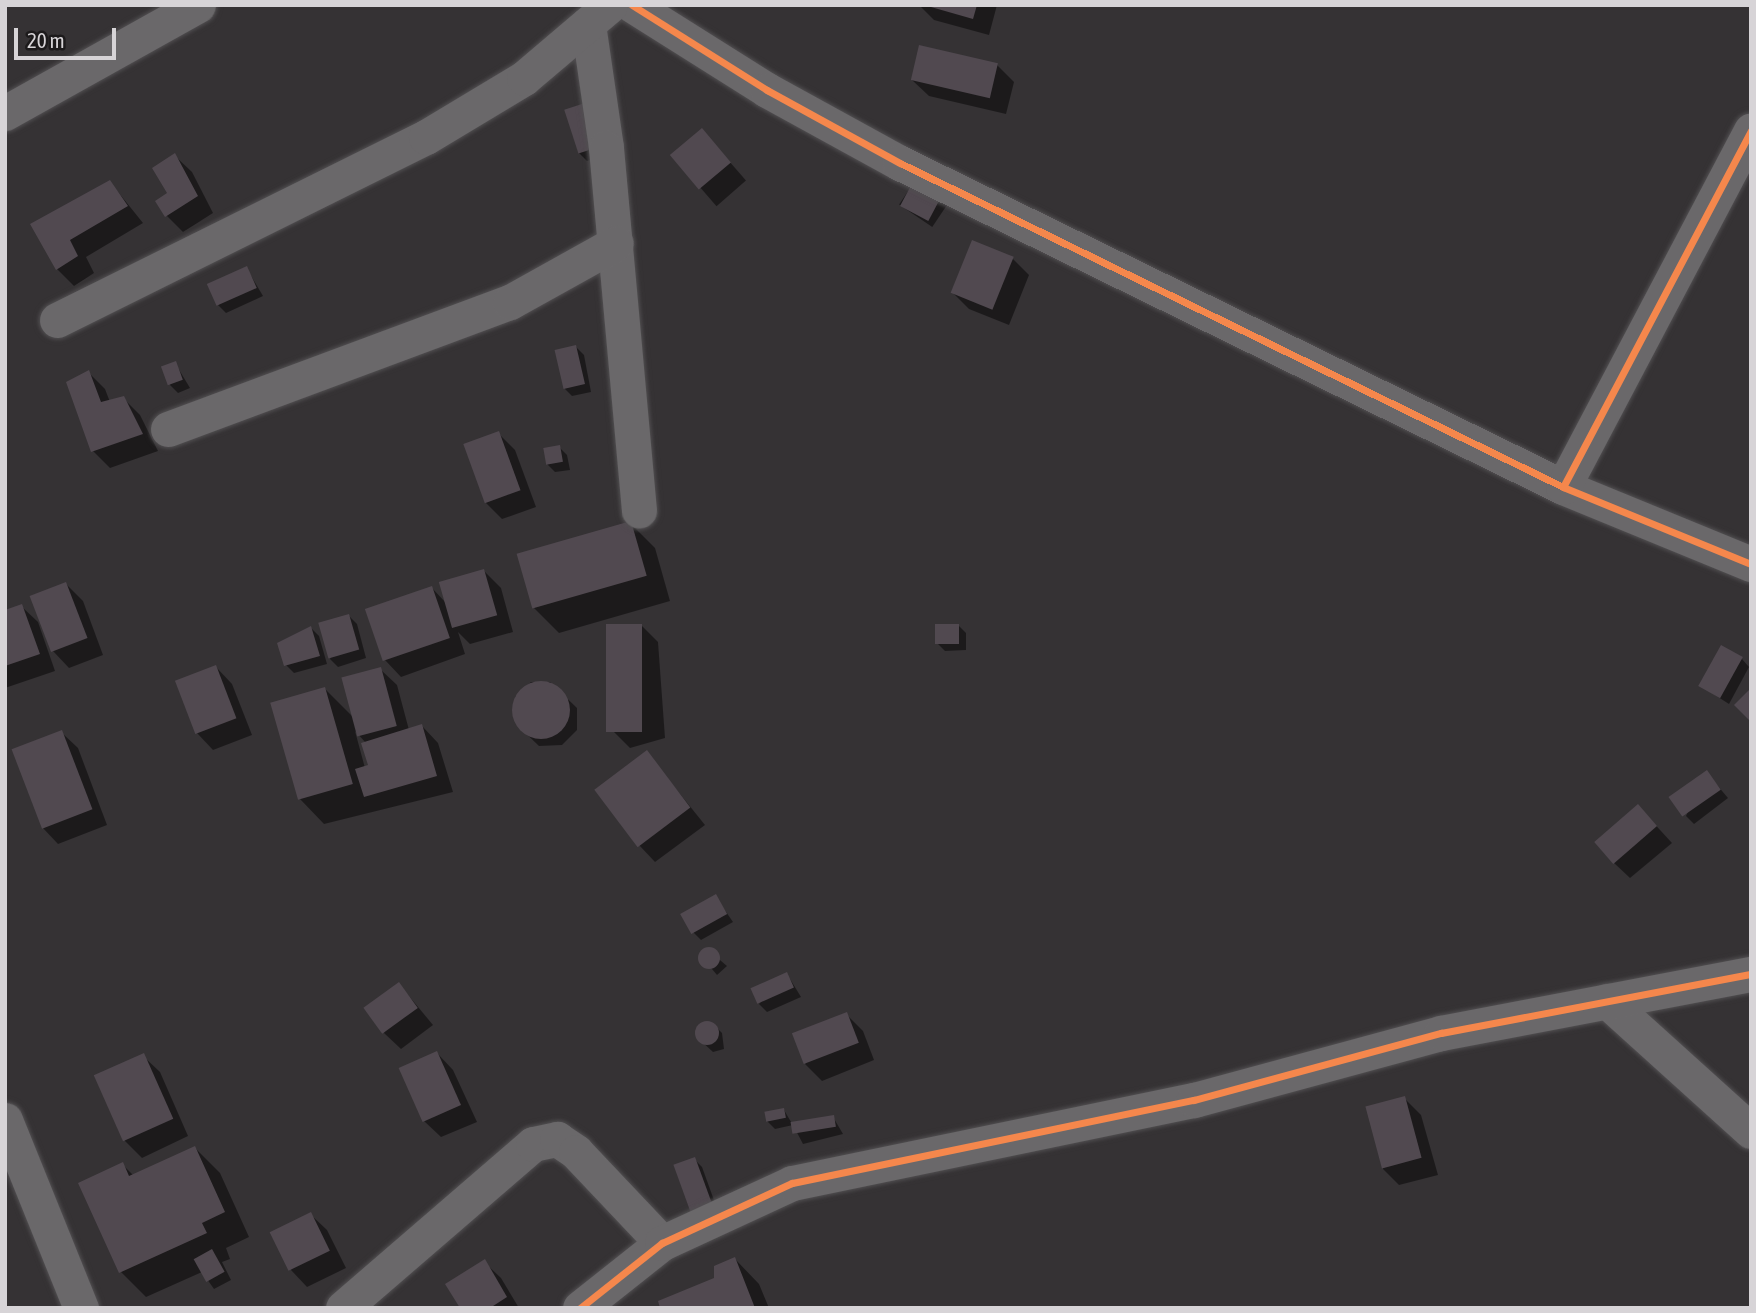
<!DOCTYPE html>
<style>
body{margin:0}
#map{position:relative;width:1756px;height:1313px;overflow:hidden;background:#353234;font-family:"Asap Condensed",sans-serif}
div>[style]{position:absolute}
.shadow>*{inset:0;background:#0007;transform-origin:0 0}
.building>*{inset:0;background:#514950;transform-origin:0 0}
.round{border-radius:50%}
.roads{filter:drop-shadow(0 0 2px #514f51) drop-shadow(0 0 2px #514f51)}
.street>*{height:35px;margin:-17.5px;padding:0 17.5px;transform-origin:17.5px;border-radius:17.5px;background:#6a686a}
.cycleway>*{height:7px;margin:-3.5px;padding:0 3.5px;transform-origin:3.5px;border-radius:3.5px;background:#f5874c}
span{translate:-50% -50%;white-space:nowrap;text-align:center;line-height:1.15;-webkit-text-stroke:6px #1c1a1b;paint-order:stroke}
.frame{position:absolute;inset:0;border:7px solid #d7d4d7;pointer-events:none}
.scale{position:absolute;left:14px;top:28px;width:102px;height:32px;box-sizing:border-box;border:4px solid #d7d4d7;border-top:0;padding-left:9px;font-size:21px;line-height:24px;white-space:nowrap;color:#d7d4d7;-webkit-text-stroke:5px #1c1a1b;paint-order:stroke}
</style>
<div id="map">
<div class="shadow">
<div style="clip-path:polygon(919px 5px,997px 5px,989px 35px,934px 20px)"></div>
<div style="clip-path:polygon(997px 65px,1014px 82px,1006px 114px,929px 96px,912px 80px)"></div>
<div style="clip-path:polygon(588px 104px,609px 154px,587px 161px,579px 153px)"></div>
<div style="left:702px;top:130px;width:67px;height:39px;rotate:49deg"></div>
<div style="clip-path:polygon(175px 156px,192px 172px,213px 213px,183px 232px,167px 216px)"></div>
<div style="left:917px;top:178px;width:40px;height:32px;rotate:34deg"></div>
<div style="clip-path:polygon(110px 182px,143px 223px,86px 257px,94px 273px,74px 286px,57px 269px,32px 224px)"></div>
<div style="clip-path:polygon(1013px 259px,1029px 275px,1009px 325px,969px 309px,952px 292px)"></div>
<div style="clip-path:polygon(247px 269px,263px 296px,226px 313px,218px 305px)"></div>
<div style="clip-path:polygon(576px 347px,584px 355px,591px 392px,572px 396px,564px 388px)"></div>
<div style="clip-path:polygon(175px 363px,190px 388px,178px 393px,170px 385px)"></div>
<div style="clip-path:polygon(88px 372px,105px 389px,110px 402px,123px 398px,140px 415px,158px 451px,110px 468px,93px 451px,68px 383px)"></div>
<div style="clip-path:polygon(498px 433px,515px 450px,536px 507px,502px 519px,485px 502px)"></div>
<div style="clip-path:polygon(559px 447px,567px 455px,570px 470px,555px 472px,547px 464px)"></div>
<div style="clip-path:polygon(630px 523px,655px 548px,670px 601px,559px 633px,534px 608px)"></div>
<div style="clip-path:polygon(484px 571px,501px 588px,513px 632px,470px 644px,458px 632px,465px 654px,401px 677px,385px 660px,432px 588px,446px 603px)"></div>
<div style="clip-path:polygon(66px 584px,83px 601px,103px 655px,69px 668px,53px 651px)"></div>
<div style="clip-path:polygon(21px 606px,38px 622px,55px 671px,5px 688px,5px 611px)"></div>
<div style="clip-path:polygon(349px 616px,357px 624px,366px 658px,338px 667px,330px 659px)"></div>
<div style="clip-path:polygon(958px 625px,966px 633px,966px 650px,945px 651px,937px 643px)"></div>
<div style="clip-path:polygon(642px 626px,658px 642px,665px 738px,630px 748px,613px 731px)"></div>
<div style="clip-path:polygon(311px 628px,319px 636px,327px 664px,294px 673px,286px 665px)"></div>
<div style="clip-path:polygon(1742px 659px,1749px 667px,1729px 704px,1701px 686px)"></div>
<div style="clip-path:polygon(216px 667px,232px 684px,252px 735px,213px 750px,197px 733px)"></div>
<div style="clip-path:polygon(evenodd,380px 669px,397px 685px,409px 730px,422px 726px,438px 743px,453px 792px,324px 824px,300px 799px,325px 689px,355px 719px,380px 669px,355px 731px,366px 743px,370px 766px,365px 768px,355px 731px)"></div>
<div style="clip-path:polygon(531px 682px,550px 682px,577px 708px,577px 730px,562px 745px,539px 746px,516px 724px,515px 697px)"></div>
<div style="clip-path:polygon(61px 732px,78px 748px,107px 825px,58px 844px,42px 827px)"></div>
<div style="clip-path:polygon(647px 753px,705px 825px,655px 862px,639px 845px)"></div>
<div style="clip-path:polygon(1706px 772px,1728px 798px,1694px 824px,1686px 816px)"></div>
<div style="clip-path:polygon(1638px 806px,1672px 843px,1630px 878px,1613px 862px)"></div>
<div style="clip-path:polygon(715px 896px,733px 922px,701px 940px,693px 932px)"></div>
<div style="clip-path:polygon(707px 949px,727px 966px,717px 975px,701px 956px)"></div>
<div style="clip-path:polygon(787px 974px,801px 997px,767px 1012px,759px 1004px)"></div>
<div style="clip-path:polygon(399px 984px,433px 1025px,401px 1049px,384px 1033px)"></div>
<div style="clip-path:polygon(846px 1014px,863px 1031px,874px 1060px,822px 1081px,805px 1064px)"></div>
<div style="clip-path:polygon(702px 1024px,713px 1024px,722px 1033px,724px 1049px,713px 1052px,700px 1040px)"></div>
<div style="clip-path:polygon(437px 1053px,453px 1070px,477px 1122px,441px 1137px,424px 1121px)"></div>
<div style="clip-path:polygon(143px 1056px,160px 1072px,188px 1136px,142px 1158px,125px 1141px)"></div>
<div style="clip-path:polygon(1404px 1098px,1421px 1115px,1438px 1175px,1399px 1185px,1383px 1169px,1367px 1109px)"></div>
<div style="clip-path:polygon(784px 1110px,794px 1127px,833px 1117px,843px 1134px,803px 1144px,793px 1125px,775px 1129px,767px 1121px)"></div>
<div style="clip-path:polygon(195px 1148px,220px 1173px,249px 1237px,226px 1248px,230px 1259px,222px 1262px,231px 1280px,214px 1289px,202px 1272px,146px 1297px,121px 1272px,80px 1184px,122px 1164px,134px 1176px)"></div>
<div style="clip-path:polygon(694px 1159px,702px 1167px,719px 1214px,700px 1221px)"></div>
<div style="clip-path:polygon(310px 1214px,327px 1230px,346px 1268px,307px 1287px,291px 1270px)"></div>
<div style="clip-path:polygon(735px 1259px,759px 1284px,769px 1308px,662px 1308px,716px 1279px)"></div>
<div style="clip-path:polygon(484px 1262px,501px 1278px,519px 1308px,462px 1308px)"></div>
</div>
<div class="building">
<div style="clip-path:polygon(924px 5px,977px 5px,973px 19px)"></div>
<div style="left:919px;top:45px;width:81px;height:36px;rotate:13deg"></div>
<div style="left:588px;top:102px;width:46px;height:25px;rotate:72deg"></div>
<div style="left:702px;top:128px;width:45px;height:42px;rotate:50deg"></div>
<div style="clip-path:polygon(175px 153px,198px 196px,165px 217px,155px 201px,167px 193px,152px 168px)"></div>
<div style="left:916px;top:176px;width:32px;height:34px;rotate:28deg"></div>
<div style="clip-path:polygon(110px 180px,128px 206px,70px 240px,78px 256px,56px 270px,30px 224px)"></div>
<div style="left:972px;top:240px;width:45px;height:57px;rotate:22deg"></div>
<div style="left:247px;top:266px;width:24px;height:44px;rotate:66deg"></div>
<div style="left:576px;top:345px;width:40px;height:22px;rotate:77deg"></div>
<div style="left:176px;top:361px;width:20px;height:16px;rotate:70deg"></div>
<div style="clip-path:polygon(89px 370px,101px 402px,124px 396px,143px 434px,91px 452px,66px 382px)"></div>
<div style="left:499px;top:431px;width:63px;height:38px;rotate:70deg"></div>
<div style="left:560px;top:445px;width:17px;height:17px;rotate:80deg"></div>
<div style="left:631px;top:521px;width:57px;height:119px;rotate:74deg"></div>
<div style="left:484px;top:569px;width:48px;height:47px;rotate:74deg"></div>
<div style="left:66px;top:582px;width:60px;height:39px;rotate:69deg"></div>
<div style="left:432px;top:586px;width:55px;height:71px;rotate:71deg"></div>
<div style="clip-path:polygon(22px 604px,40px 654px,5px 666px,5px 610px)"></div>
<div style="left:349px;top:614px;width:37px;height:32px;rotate:74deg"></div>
<div style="left:606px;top:624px;width:36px;height:108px"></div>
<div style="left:935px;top:624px;width:24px;height:20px"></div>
<div style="clip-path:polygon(311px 626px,320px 656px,284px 666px,277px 643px)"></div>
<div style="left:1721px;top:645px;width:25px;height:47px;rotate:29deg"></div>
<div style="left:216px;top:665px;width:57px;height:44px;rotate:69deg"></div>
<div style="left:381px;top:667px;width:61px;height:41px;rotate:75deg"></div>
<div class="round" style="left:512px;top:681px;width:58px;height:58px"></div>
<div style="left:325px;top:687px;width:101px;height:57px;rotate:74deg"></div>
<div style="clip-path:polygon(1751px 688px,1751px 722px,1734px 705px)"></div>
<div style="clip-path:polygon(422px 724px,437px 776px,364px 797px,355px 769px,368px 765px,361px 743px)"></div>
<div style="left:62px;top:730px;width:85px;height:54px;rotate:69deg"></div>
<div style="left:647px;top:750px;width:72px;height:66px;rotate:53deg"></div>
<div style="left:1707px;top:770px;width:24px;height:47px;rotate:55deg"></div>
<div style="left:1638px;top:804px;width:29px;height:58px;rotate:49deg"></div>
<div style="left:716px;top:894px;width:23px;height:41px;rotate:61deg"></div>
<div class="round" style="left:698px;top:947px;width:22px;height:22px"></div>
<div style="left:787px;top:972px;width:17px;height:40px;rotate:66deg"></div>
<div style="left:399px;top:982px;width:32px;height:44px;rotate:54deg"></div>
<div style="left:847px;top:1012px;width:33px;height:59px;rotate:69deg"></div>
<div class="round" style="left:695px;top:1021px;width:24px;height:24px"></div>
<div style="left:437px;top:1051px;width:59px;height:42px;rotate:66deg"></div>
<div style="left:144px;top:1053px;width:72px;height:55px;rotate:66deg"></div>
<div style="left:1405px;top:1096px;width:64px;height:41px;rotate:75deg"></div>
<div style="left:784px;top:1108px;width:10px;height:20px;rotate:79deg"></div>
<div style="left:834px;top:1115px;width:12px;height:44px;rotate:81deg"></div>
<div style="clip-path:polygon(195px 1146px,225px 1212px,202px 1223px,207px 1233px,119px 1273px,78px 1183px,123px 1162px,129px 1176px)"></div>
<div style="left:695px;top:1157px;width:52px;height:23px;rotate:70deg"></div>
<div style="left:311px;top:1212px;width:43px;height:46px;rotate:64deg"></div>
<div style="left:212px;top:1249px;width:26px;height:21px;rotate:61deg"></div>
<div style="clip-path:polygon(735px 1257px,755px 1308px,660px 1308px,658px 1301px,714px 1278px,714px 1266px)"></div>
<div style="clip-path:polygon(485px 1259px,507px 1297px,490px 1308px,460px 1308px,445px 1284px)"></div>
</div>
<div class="roads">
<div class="street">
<div style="left:632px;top:5px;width:160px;rotate:32.2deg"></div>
<div style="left:767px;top:90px;width:152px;rotate:28.8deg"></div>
<div style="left:900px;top:163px;width:738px;rotate:26.04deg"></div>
<div style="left:1563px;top:487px;width:203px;rotate:22.3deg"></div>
<div style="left:588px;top:24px;width:125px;rotate:81.7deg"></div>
<div style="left:606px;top:148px;width:364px;rotate:84.8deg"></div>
<div style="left:5px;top:113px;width:221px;rotate:-29.2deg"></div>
<div style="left:57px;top:320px;width:412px;rotate:-26.4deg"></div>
<div style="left:426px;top:137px;width:114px;rotate:-31deg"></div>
<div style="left:524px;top:78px;width:113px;rotate:-40.3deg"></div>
<div style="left:168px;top:429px;width:365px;rotate:-20.4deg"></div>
<div style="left:510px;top:302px;width:121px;rotate:-29.1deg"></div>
<div style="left:1563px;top:487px;width:403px;rotate:-62.2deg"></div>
<div style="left:1607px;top:1001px;width:194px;rotate:42.1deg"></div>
<div style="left:5px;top:1120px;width:203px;rotate:68deg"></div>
<div style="left:343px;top:1308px;width:251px;rotate:-40.8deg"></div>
<div style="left:533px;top:1144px;width:25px;rotate:-12deg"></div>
<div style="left:557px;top:1139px;width:23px;rotate:34deg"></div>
<div style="left:576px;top:1152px;width:125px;rotate:46.6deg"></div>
<div style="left:580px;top:1308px;width:105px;rotate:-38.4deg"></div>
<div style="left:662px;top:1243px;width:143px;rotate:-24.8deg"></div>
<div style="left:792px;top:1183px;width:410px;rotate:-11.7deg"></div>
<div style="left:1194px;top:1100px;width:256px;rotate:-15.2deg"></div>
<div style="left:1441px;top:1033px;width:316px;rotate:-10.8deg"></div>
</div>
</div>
<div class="cycleway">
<div style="left:632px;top:5px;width:160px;rotate:32.2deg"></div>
<div style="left:767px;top:90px;width:152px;rotate:28.8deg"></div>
<div style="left:900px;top:163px;width:738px;rotate:26.04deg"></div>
<div style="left:1563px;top:487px;width:203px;rotate:22.3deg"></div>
<div style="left:1563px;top:487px;width:403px;rotate:-62.2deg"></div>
<div style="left:580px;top:1308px;width:105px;rotate:-38.4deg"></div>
<div style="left:662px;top:1243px;width:143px;rotate:-24.8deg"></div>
<div style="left:792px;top:1183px;width:410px;rotate:-11.7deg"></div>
<div style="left:1194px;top:1100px;width:256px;rotate:-15.2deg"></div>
<div style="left:1441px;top:1033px;width:316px;rotate:-10.8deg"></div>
</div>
<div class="frame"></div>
<div class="scale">20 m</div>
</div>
